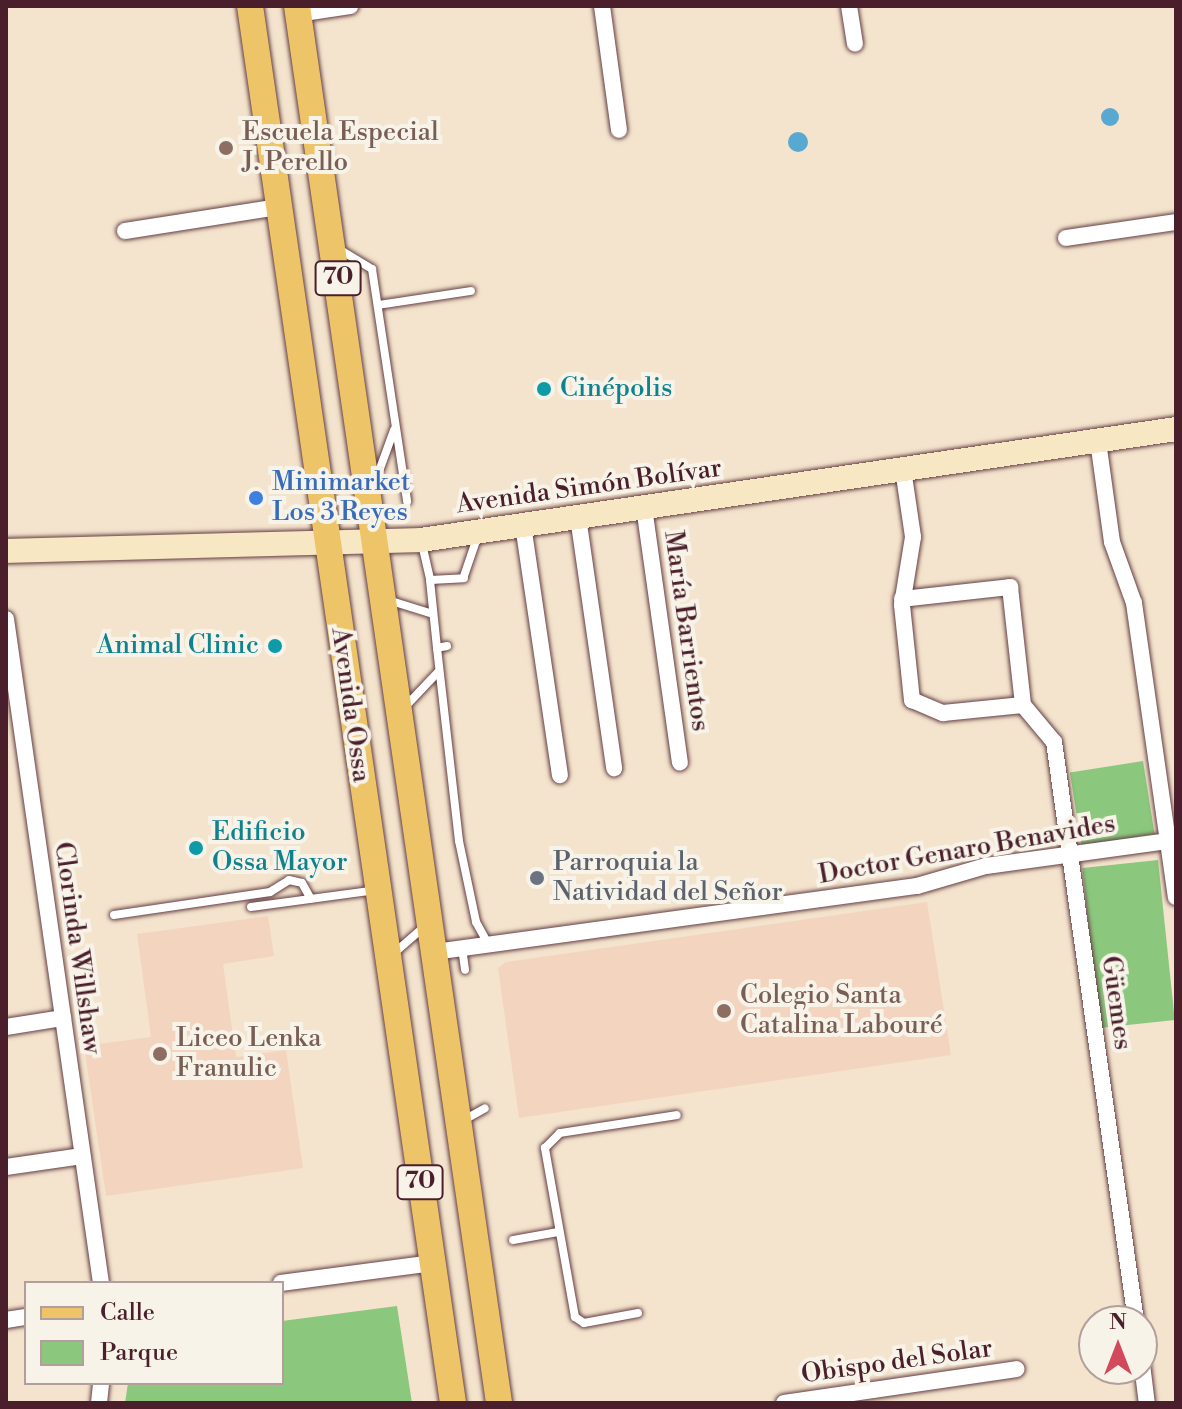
<!DOCTYPE html>
<meta charset="utf-8">
<style>
body{margin:0}
#map{position:relative;width:1182px;height:1409px;overflow:hidden;background:#f4e4cd;font-family:"Libre Bodoni",serif}
div>[style]{position:absolute}
.built>*{inset:0;background:#f3d4bf}
.green>*{inset:0;background:#8bc87e;transform-origin:0 0}
.water>*{inset:0;background:#58a8d2}
.round{border-radius:50%}
.roads{filter:drop-shadow(0 0 2px #643d43) drop-shadow(0 0 2px #643d43)}
.lane>*{height:8px;margin:-4px;padding:0 4px;transform-origin:4px;border-radius:4px;background:#fff}
.street>*{height:16px;margin:-8px;padding:0 8px;transform-origin:8px;border-radius:8px;background:#fff}
.secondary>*{height:24px;margin:-12px;padding:0 12px;transform-origin:12px;border-radius:12px;background:#f8e7c3}
.primary>*{height:26px;margin:-13px;padding:0 13px;transform-origin:13px;border-radius:13px;background:#eec469}
.dots>*{width:22px;height:22px;translate:-50% -50%;box-sizing:border-box;border:4px solid #f7f3e8;border-radius:50%}
span{translate:-50% -50%;white-space:nowrap;text-align:center;line-height:1.15;-webkit-text-stroke:8px #f7f3e8;paint-order:stroke}
.shield-label span{padding:2px 6px;background:#f7f3e8;border:2px solid;border-radius:6px;-webkit-text-stroke-width:0}
.shield-label{font-size:24px;color:#4a1f2b;font-weight:700}
.education-label{font-size:26px;color:#785e54}
.left{translate:0 -50%;text-align:left}
.culture-label{font-size:26px;color:#0d838f}
.right{translate:-100% -50%;text-align:right}
.shop-label{font-size:26px;color:#366cbe}
.street-label{font-size:26px;color:#4a1f2b}
.worship-label{font-size:26px;color:#5b616d}
.frame{position:absolute;inset:0;border:8px solid #4a1f2b;pointer-events:none}
.legend{position:absolute;left:24px;top:1281px;width:260px;height:104px;box-sizing:border-box;background:#f7f3e8;border:2px solid #b29e9c;margin:0;padding:10px 14px;list-style:none;font-size:24px;color:#4a1f2b}
.legend li{display:flex;align-items:center;gap:16px;height:40px}
.legend b{width:40px;border:2px solid #b29e9c}
.north{position:absolute;left:1078px;top:1305px;width:80px;height:80px;box-sizing:border-box;background:#f7f3e8;border:2px solid #b29e9c;border-radius:50%;rotate:0deg;font-size:22px;font-weight:700;line-height:32px;text-align:center;color:#4a1f2b}
.north::after{content:'';display:block;margin:auto;width:28px;height:36px;background:#d1495b;clip-path:polygon(50% 0,100% 100%,50% 72%,0 100%)}
</style>
<div id="map">
<div class="built">
<div style="clip-path:polygon(927px 902px,951px 1055px,519px 1118px,498px 968px,506px 962px)"></div>
<div style="clip-path:polygon(268px 916px,274px 956px,223px 964px,236px 1057px,286px 1050px,303px 1168px,106px 1196px,84px 1046px,151px 1037px,137px 934px)"></div>
</div>
<div class="green">
<div style="left:1143px;top:761px;width:74px;height:74px;rotate:81deg"></div>
<div style="left:1158px;top:860px;width:161px;height:76px;rotate:84deg"></div>
<div style="clip-path:polygon(397px 1306px,412px 1403px,125px 1403px,128px 1383px,282px 1383px,282px 1321px)"></div>
</div>
<div class="water">
<div class="round" style="left:1101px;top:108px;width:18px;height:18px"></div>
<div class="round" style="left:788px;top:132px;width:20px;height:20px"></div>
</div>
<div class="roads">
<div class="lane">
<div style="left:337px;top:248px;width:41px;rotate:31deg"></div>
<div style="left:372px;top:269px;width:235px;rotate:81.4deg"></div>
<div style="left:378px;top:305px;width:94px;rotate:-8.6deg"></div>
<div style="left:374px;top:485px;width:59px;rotate:-70deg"></div>
<div style="left:422px;top:544px;width:37px;rotate:77deg"></div>
<div style="left:464px;top:576px;width:43px;rotate:-71.1deg"></div>
<div style="left:388px;top:600px;width:47px;rotate:17.3deg"></div>
<div style="left:447px;top:646px;width:10px;rotate:169deg"></div>
<div style="left:437px;top:648px;width:68px;rotate:-95.9deg"></div>
<div style="left:430px;top:580px;width:34px;rotate:-3deg"></div>
<div style="left:437px;top:648px;width:194px;rotate:83.5deg"></div>
<div style="left:459px;top:841px;width:83px;rotate:78.1deg"></div>
<div style="left:476px;top:922px;width:25px;rotate:61deg"></div>
<div style="left:403px;top:709px;width:52px;rotate:-46.5deg"></div>
<div style="left:251px;top:907px;width:126px;rotate:-7.7deg"></div>
<div style="left:114px;top:915px;width:158px;rotate:-8.4deg"></div>
<div style="left:270px;top:892px;width:22px;rotate:-32deg"></div>
<div style="left:289px;top:880px;width:13px;rotate:13deg"></div>
<div style="left:302px;top:883px;width:18px;rotate:61deg"></div>
<div style="left:462px;top:948px;width:22px;rotate:82deg"></div>
<div style="left:393px;top:954px;width:43px;rotate:-41.2deg"></div>
<div style="left:462px;top:1121px;width:26px;rotate:-29deg"></div>
<div style="left:513px;top:1240px;width:46px;rotate:-10.1deg"></div>
<div style="left:638px;top:1313px;width:55px;rotate:169.5deg"></div>
<div style="left:584px;top:1323px;width:11px;rotate:-146deg"></div>
<div style="left:575px;top:1317px;width:172px;rotate:-100.1deg"></div>
<div style="left:545px;top:1148px;width:21px;rotate:-45deg"></div>
<div style="left:560px;top:1133px;width:118px;rotate:-8.7deg"></div>
</div>
<div class="street">
<div style="left:602px;top:6px;width:125px;rotate:82.2deg"></div>
<div style="left:849px;top:6px;width:38px;rotate:81deg"></div>
<div style="left:298px;top:14px;width:53px;rotate:-8.7deg"></div>
<div style="left:125px;top:231px;width:156px;rotate:-8.9deg"></div>
<div style="left:1066px;top:238px;width:111px;rotate:-8.3deg"></div>
<div style="left:1098px;top:441px;width:102px;rotate:82.1deg"></div>
<div style="left:1112px;top:542px;width:65px;rotate:70.2deg"></div>
<div style="left:1134px;top:603px;width:297px;rotate:81.9deg"></div>
<div style="left:903px;top:469px;width:69px;rotate:81.6deg"></div>
<div style="left:913px;top:537px;width:69px;rotate:99.2deg"></div>
<div style="left:902px;top:605px;width:96px;rotate:84deg"></div>
<div style="left:912px;top:700px;width:34px;rotate:23deg"></div>
<div style="left:943px;top:713px;width:80px;rotate:-5.7deg"></div>
<div style="left:1023px;top:705px;width:48px;rotate:50deg"></div>
<div style="left:1054px;top:742px;width:585px;rotate:81.94deg"></div>
<div style="left:644px;top:507px;width:258px;rotate:82deg"></div>
<div style="left:578px;top:517px;width:254px;rotate:81.8deg"></div>
<div style="left:523px;top:525px;width:253px;rotate:81.6deg"></div>
<div style="left:902px;top:599px;width:109px;rotate:-6.3deg"></div>
<div style="left:1010px;top:587px;width:119px;rotate:83.7deg"></div>
<div style="left:6px;top:619px;width:671px;rotate:81.86deg"></div>
<div style="left:434px;top:952px;width:487px;rotate:-7.8deg"></div>
<div style="left:917px;top:886px;width:72px;rotate:-16.2deg"></div>
<div style="left:986px;top:866px;width:192px;rotate:-7.8deg"></div>
<div style="left:6px;top:1027px;width:58px;rotate:-9deg"></div>
<div style="left:6px;top:1167px;width:77px;rotate:-8.2deg"></div>
<div style="left:281px;top:1283px;width:153px;rotate:-7.5deg"></div>
<div style="left:6px;top:1320px;width:20px;rotate:-9deg"></div>
<div style="left:1142px;top:1364px;width:39px;rotate:83deg"></div>
<div style="left:99px;top:1403px;width:20px;rotate:-84deg"></div>
<div style="left:784px;top:1403px;width:235px;rotate:-8.3deg"></div>
</div>
<div class="secondary">
<div style="left:6px;top:551px;width:415px;rotate:-1.5deg"></div>
<div style="left:421px;top:540px;width:763px;rotate:-8.36deg"></div>
</div>
<div class="primary">
<div style="left:250px;top:6px;width:1412px;rotate:81.73deg"></div>
<div style="left:297px;top:6px;width:1412px;rotate:81.77deg"></div>
</div>
</div>
<div class="dots">
<div style="left:226px;top:148px;background:#8d6e63"></div>
<div style="left:544px;top:389px;background:#0f9aa8"></div>
<div style="left:256px;top:498px;background:#3f7fe0"></div>
<div style="left:275px;top:646px;background:#0f9aa8"></div>
<div style="left:196px;top:848px;background:#0f9aa8"></div>
<div style="left:537px;top:878px;background:#6b7280"></div>
<div style="left:724px;top:1011px;background:#8d6e63"></div>
<div style="left:160px;top:1054px;background:#8d6e63"></div>
</div>
<div class="shield-label">
<span style="left:338px;top:278px">70</span>
<span style="left:420px;top:1182px">70</span>
</div>
<div class="education-label">
<span class="left" style="left:242px;top:148px">Escuela Especial<br>J. Perello</span>
<span class="left" style="left:740px;top:1011px">Colegio Santa<br>Catalina Labouré</span>
<span class="left" style="left:176px;top:1054px">Liceo Lenka<br>Franulic</span>
</div>
<div class="culture-label">
<span class="left" style="left:560px;top:389px">Cinépolis</span>
<span class="right" style="left:259px;top:646px">Animal Clinic</span>
<span class="left" style="left:212px;top:848px">Edificio<br>Ossa Mayor</span>
</div>
<div class="shop-label">
<span class="left" style="left:272px;top:498px">Minimarket<br>Los 3 Reyes</span>
</div>
<div class="street-label">
<span style="left:589px;top:487px;rotate:-8deg">Avenida Simón Bolívar</span>
<span style="left:686px;top:631px;rotate:82deg">María Barrientos</span>
<span style="left:350px;top:705px;rotate:82deg">Avenida Ossa</span>
<span style="left:967px;top:850px;rotate:-10deg">Doctor Genaro Benavides</span>
<span style="left:77px;top:948px;rotate:82deg">Clorinda Willshaw</span>
<span style="left:1116px;top:1003px;rotate:82deg">Güemes</span>
<span style="left:897px;top:1362px;rotate:-8deg">Obispo del Solar</span>
</div>
<div class="worship-label">
<span class="left" style="left:553px;top:878px">Parroquia la<br>Natividad del Señor</span>
</div>
<div class="frame"></div>
<ul class="legend">
<li><b style="height:10px;background:#eec469"></b>Calle</li>
<li><b style="height:22px;background:#8bc87e"></b>Parque</li>
</ul>
<div class="north">N</div>
</div>
